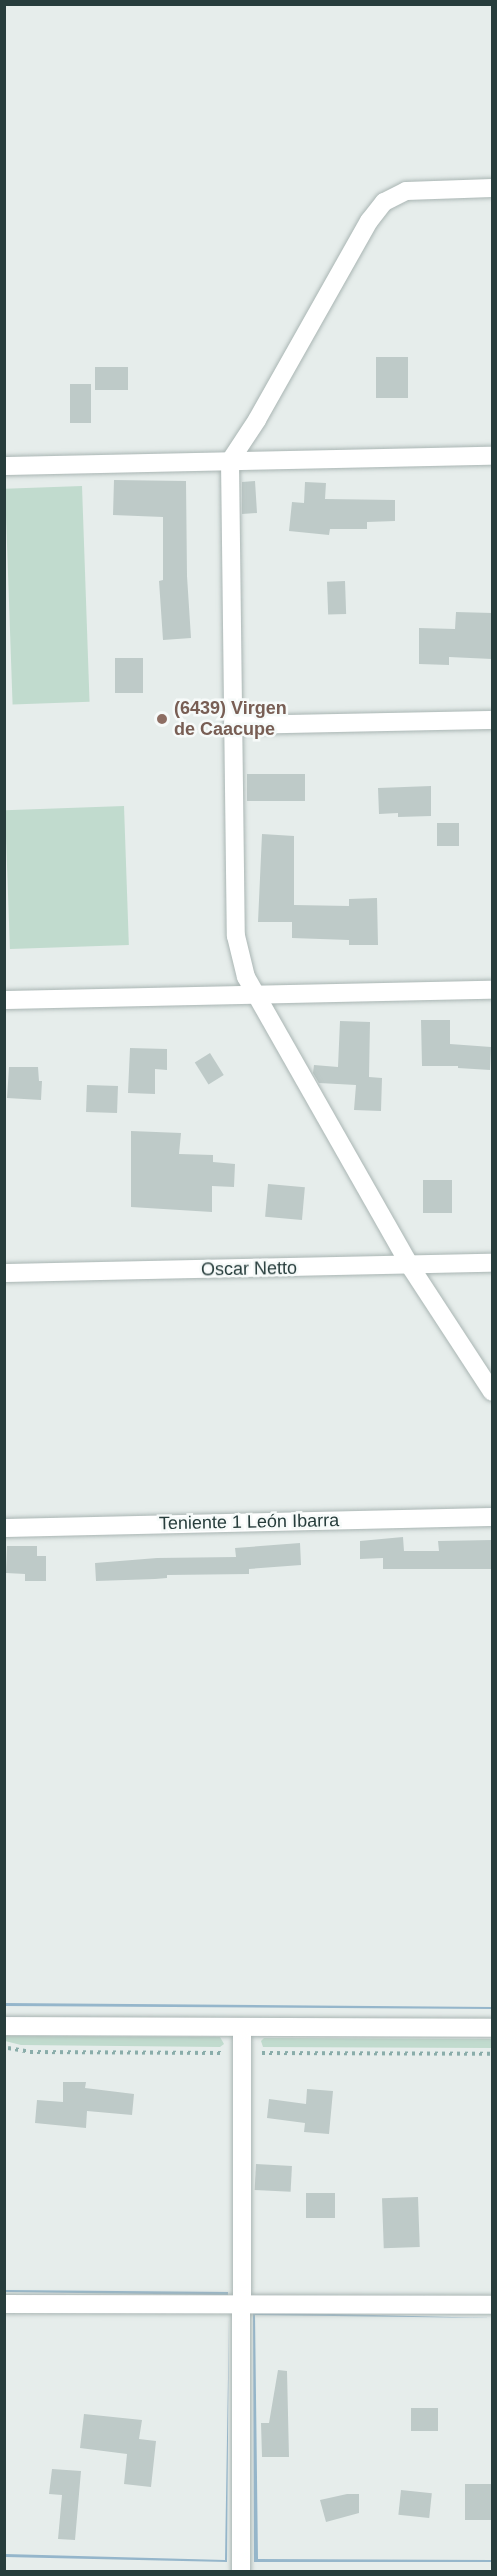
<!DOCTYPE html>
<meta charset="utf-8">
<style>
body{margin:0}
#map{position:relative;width:497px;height:2576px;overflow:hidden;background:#e6edeb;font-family:Helvetica,sans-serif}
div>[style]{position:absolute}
.green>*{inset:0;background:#c1dbce;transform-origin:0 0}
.water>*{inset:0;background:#95b6cb}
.building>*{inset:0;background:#becac8;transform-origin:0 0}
.path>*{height:4px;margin-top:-2px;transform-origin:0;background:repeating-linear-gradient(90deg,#8aadaa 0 3px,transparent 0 7.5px)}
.roads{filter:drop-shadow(0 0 2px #a9b5b3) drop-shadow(0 0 2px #a9b5b3)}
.minor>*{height:18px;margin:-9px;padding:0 9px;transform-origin:9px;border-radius:9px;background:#fff}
.dots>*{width:16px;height:16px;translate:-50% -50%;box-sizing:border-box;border:3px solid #f6faf9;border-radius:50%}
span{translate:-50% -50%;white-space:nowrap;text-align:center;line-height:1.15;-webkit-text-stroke:5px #f6faf9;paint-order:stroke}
.education-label{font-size:18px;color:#785e54;font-weight:700}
.left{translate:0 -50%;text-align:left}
.street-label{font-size:18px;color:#273d3c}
.frame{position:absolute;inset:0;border:6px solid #273d3c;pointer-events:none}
</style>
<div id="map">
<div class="green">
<div style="left:82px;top:486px;width:216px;height:77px;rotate:88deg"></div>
<div style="left:124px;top:806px;width:139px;height:119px;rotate:88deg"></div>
<div style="clip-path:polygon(5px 2036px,220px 2037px,224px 2044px,220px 2047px,21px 2045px,5px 2041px)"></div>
<div style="clip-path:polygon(264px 2038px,492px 2039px,492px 2048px,263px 2047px,261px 2041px)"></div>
</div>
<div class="water">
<div style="clip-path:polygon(5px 2003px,492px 2007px,492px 2009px,5px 2006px)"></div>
<div style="clip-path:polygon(5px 2290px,228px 2292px,228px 2295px,5px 2292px)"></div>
<div style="clip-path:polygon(253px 2312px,492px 2318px,255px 2315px,258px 2559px,492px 2560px,492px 2562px,254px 2562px)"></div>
<div style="clip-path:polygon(229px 2317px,227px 2562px,5px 2557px,5px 2554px,225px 2560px)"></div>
</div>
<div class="building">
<div style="left:376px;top:357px;width:32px;height:41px"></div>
<div style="left:95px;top:367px;width:33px;height:23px"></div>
<div style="left:70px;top:384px;width:21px;height:39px"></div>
<div style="clip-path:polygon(114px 480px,186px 481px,187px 576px,191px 638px,163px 640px,159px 581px,163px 580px,163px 517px,113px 515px)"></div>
<div style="clip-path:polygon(255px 481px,257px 513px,242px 514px,242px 482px)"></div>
<div style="clip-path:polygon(305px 482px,326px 483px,325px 499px,395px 500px,395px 521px,367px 522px,367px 529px,330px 529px,329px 535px,289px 531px,292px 502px,304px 503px)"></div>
<div style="left:345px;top:581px;width:33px;height:18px;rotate:88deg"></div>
<div style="clip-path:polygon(456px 612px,492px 613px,492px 659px,449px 657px,449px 665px,419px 664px,419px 628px,455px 629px)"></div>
<div style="left:115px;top:658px;width:28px;height:35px"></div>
<div style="left:305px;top:774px;width:27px;height:58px;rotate:90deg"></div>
<div style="clip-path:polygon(431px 786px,431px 816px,398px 817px,398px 813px,379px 814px,378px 788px)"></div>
<div style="left:459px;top:823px;width:23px;height:22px;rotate:90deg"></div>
<div style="clip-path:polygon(262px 834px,294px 836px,294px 905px,349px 906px,349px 899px,377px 898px,378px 945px,349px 945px,349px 940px,292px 938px,292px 922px,258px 922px)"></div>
<div style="clip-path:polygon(421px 1020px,450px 1020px,450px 1044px,491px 1047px,490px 1070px,458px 1068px,458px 1066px,422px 1066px)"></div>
<div style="clip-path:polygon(340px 1021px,370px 1022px,369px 1077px,382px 1078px,381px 1111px,354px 1110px,356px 1085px,319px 1083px,313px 1073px,314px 1065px,338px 1067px)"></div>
<div style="clip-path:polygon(130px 1048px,167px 1049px,167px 1070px,155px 1069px,155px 1094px,128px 1093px)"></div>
<div style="left:210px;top:1053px;width:26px;height:18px;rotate:58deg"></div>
<div style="clip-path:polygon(9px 1067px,38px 1067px,39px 1081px,42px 1081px,41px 1100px,7px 1098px)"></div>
<div style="left:87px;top:1085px;width:31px;height:27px;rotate:2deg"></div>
<div style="clip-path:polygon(131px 1131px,181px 1133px,179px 1154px,213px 1155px,213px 1162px,235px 1164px,234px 1187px,212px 1186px,212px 1212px,131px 1207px)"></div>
<div style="left:423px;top:1180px;width:29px;height:33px"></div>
<div style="left:268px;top:1184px;width:37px;height:33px;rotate:5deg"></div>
<div style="clip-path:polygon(403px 1537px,404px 1551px,439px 1551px,438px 1541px,492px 1540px,492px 1569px,383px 1569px,383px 1558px,360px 1559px,360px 1541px)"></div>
<div style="clip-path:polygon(300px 1543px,301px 1565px,249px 1569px,249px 1574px,167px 1575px,167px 1578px,155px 1579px,96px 1581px,95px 1563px,157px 1558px,236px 1557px,235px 1548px)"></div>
<div style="clip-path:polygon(7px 1546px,37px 1546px,37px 1556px,46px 1556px,46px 1581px,25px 1581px,25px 1574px,6px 1573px)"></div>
<div style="clip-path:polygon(63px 2082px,86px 2082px,85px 2088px,134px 2094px,132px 2115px,87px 2111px,86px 2128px,35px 2123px,37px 2100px,63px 2102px)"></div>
<div style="clip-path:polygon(307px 2089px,333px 2091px,329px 2134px,304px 2132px,305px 2123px,267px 2118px,269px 2099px,306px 2104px)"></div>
<div style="left:256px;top:2164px;width:36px;height:26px;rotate:3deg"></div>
<div style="left:306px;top:2193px;width:29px;height:25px"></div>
<div style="left:418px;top:2197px;width:50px;height:36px;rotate:88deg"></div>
<div style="clip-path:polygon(278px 2370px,287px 2371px,289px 2457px,262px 2457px,261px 2423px,269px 2423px)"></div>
<div style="left:411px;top:2408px;width:27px;height:23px"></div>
<div style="clip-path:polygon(84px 2414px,142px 2420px,139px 2439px,156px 2441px,151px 2487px,124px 2484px,127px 2454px,80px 2448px)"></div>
<div style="clip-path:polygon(52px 2469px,81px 2471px,75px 2540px,58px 2539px,62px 2495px,49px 2494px)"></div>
<div style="left:492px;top:2484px;width:36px;height:27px;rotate:90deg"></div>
<div style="left:401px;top:2490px;width:31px;height:25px;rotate:6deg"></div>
<div style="clip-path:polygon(347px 2494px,359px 2494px,359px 2513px,326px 2522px,320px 2500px)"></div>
</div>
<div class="path">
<div style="left:8px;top:2048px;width:22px;rotate:10deg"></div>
<div style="left:30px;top:2052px;width:192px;rotate:0.3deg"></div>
<div style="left:262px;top:2053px;width:230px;rotate:0.2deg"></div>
</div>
<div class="roads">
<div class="minor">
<div style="left:492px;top:188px;width:86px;rotate:178deg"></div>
<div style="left:406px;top:191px;width:25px;rotate:153deg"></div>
<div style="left:384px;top:202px;width:24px;rotate:128deg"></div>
<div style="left:369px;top:221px;width:228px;rotate:119.4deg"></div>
<div style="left:257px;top:420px;width:49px;rotate:123.4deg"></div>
<div style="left:230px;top:461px;width:475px;rotate:89.3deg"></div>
<div style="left:236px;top:936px;width:42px;rotate:76.3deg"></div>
<div style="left:246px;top:977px;width:332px;rotate:60.4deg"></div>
<div style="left:410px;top:1266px;width:150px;rotate:56.9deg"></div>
<div style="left:4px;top:466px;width:488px;rotate:-1.2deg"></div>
<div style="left:233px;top:725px;width:259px;rotate:-1.1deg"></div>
<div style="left:4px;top:1000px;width:488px;rotate:-1.2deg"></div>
<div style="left:4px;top:1273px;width:488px;rotate:-1.2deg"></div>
<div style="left:4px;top:1528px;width:488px;rotate:-1.3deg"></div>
<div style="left:4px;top:2026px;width:488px;rotate:0.2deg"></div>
<div style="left:4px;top:2304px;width:488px;rotate:0.1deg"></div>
<div style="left:241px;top:2572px;width:545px;rotate:-89.89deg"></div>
</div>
</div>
<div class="dots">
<div style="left:162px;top:719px;background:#8d6e63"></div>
</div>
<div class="education-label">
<span class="left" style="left:174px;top:719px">(6439) Virgen<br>de Caacupe</span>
</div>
<div class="street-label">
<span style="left:249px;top:1269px;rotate:-1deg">Oscar Netto</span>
<span style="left:249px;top:1522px;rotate:-1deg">Teniente 1 León Ibarra</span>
</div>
<div class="frame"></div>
</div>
